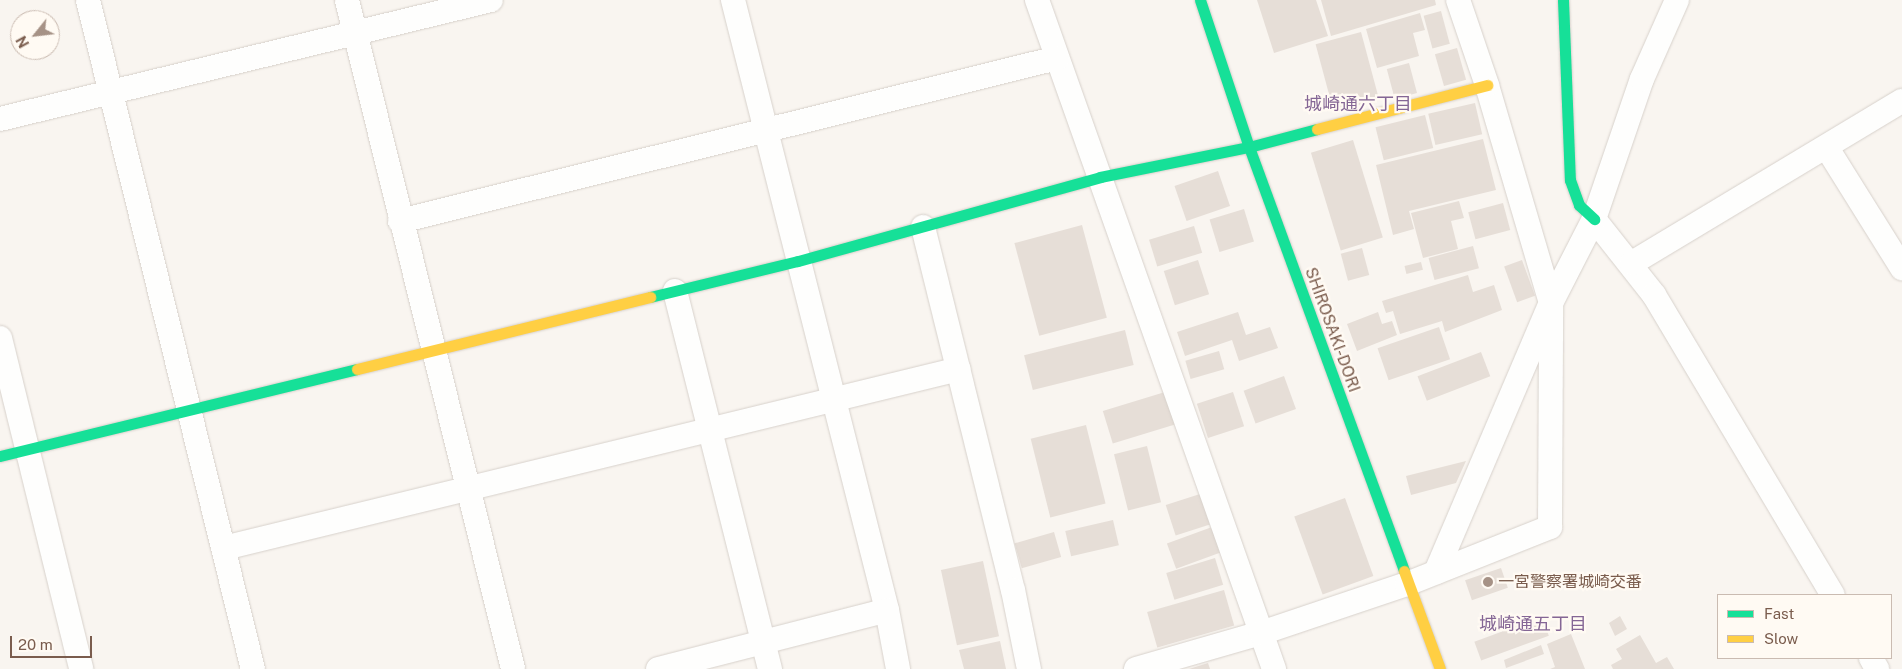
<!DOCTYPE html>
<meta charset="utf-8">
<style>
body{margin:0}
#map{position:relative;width:1902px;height:669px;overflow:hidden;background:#f9f5f0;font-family:"Public Sans","Noto Sans JP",sans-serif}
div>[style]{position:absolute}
.building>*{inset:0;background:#e6ded7;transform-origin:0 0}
.roads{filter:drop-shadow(0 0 1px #d7d1cb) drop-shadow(0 0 1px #d7d1cb)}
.street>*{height:24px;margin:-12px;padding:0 12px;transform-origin:12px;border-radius:12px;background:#fefefd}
.fast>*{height:11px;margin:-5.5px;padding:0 5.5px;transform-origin:5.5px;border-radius:5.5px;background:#16e098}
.slow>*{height:11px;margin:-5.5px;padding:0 5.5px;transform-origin:5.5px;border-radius:5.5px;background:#ffcf43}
.dots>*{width:14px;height:14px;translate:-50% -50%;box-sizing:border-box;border:2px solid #fffaf3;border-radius:50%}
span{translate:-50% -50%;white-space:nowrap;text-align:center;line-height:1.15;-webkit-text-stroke:4.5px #fffaf3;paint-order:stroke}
.street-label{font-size:16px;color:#7a5c4d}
.poi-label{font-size:16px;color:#7a5c4d}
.left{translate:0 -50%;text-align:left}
.neighbourhood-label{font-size:18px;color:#846695}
.legend{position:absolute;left:1717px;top:594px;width:175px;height:65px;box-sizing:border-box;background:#fffaf3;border:1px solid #cabbb1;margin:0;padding:6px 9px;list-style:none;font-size:15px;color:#7a5c4d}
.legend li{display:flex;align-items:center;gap:10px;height:25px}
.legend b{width:25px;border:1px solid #cabbb1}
.north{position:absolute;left:10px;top:10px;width:50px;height:50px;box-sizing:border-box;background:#fffaf3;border:1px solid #cabbb1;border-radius:50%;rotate:241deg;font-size:14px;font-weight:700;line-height:20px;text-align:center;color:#7a5c4d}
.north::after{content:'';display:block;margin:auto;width:18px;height:22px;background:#a69286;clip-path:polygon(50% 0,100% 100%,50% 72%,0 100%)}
.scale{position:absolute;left:10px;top:636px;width:82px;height:22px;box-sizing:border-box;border:2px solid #7a5c4d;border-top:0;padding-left:6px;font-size:15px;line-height:18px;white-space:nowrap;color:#7a5c4d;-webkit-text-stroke:4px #fffaf3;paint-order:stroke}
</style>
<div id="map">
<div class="building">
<div style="clip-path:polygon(1257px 0,1316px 0,1328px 36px,1274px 53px)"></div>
<div style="clip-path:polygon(1321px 0,1435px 0,1436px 5px,1331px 36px)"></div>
<div style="left:1441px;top:11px;width:34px;height:18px;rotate:75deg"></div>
<div style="clip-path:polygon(1420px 13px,1425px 30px,1413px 33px,1419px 56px,1377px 68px,1366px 29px)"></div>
<div style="left:1361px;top:32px;width:70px;height:47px;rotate:75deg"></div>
<div style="left:1457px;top:48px;width:33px;height:23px;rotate:74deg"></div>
<div style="left:1409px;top:63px;width:31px;height:23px;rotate:75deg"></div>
<div style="left:1475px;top:103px;width:32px;height:48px;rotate:77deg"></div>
<div style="left:1425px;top:115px;width:34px;height:51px;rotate:76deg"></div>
<div style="clip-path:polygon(1483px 139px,1496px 190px,1409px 211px,1414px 229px,1393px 235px,1376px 165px)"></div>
<div style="left:1353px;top:140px;width:102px;height:44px;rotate:73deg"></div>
<div style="left:1218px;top:171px;width:37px;height:46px;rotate:71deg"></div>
<div style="clip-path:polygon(1459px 201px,1464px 218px,1451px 221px,1458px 249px,1423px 258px,1411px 213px)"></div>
<div style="left:1503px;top:203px;width:28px;height:36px;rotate:75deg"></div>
<div style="left:1244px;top:209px;width:34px;height:36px;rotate:73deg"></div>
<div style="left:1082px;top:225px;width:96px;height:70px;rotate:75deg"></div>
<div style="left:1194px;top:226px;width:28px;height:47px;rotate:73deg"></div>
<div style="left:1473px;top:246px;width:23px;height:46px;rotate:75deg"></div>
<div style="left:1362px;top:248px;width:28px;height:22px;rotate:75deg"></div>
<div style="left:1198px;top:260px;width:36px;height:36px;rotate:72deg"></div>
<div style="left:1522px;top:260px;width:38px;height:19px;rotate:70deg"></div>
<div style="left:1421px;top:262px;width:8px;height:17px;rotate:76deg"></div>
<div style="clip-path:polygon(1468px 275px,1473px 292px,1494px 285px,1502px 310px,1445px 332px,1442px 321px,1400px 334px,1393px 311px,1386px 313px,1382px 301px)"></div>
<div style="clip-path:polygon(1238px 312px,1246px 335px,1270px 327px,1278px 348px,1239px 361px,1232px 340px,1185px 356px,1177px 332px)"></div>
<div style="clip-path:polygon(1378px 312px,1382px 324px,1392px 321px,1397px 335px,1357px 351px,1347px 324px)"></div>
<div style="left:1439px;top:327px;width:34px;height:65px;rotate:71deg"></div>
<div style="left:1125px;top:330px;width:36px;height:104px;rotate:76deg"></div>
<div style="left:1219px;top:351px;width:19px;height:35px;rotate:74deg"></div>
<div style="left:1481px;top:352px;width:26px;height:68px;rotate:69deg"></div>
<div style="left:1284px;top:376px;width:35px;height:43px;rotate:70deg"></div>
<div style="left:1165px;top:392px;width:34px;height:65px;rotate:73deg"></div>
<div style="left:1233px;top:392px;width:36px;height:38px;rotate:72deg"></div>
<div style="left:1086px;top:425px;width:81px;height:57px;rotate:76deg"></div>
<div style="left:1147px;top:446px;width:58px;height:34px;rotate:76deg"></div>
<div style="clip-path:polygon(1466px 461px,1456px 483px,1411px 495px,1406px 476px)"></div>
<div style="left:1200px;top:494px;width:32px;height:36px;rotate:72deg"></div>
<div style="left:1345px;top:498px;width:83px;height:54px;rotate:70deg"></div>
<div style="left:1113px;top:520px;width:26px;height:49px;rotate:77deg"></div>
<div style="left:1212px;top:527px;width:27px;height:48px;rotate:70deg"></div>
<div style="left:1054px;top:532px;width:26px;height:41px;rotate:74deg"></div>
<div style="left:1215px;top:558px;width:28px;height:51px;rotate:73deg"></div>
<div style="left:983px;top:561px;width:77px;height:43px;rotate:78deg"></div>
<div style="left:1501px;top:568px;width:21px;height:38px;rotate:71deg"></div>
<div style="left:1224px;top:590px;width:37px;height:80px;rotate:74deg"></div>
<div style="clip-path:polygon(1620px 616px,1627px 629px,1615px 636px,1609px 623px)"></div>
<div style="left:1542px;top:617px;width:20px;height:72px;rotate:70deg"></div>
<div style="clip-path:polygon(1571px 634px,1585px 669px,1550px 669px,1555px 667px,1547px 644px)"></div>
<div style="clip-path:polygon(1640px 635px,1656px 663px,1667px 657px,1674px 669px,1613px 669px,1611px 665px,1622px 659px,1616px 649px)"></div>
<div style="clip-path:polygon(1000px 641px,1006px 669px,964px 669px,959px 650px)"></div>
<div style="clip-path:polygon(1541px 645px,1544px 654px,1506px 668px,1504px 660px)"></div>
<div style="clip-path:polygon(1208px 663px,1210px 669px,1189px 669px)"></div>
</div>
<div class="roads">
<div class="street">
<div style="left:88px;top:0;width:689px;rotate:76.15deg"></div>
<div style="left:347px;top:0;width:689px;rotate:76.06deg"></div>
<div style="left:733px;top:0;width:629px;rotate:75.83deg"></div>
<div style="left:887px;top:610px;width:60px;rotate:79.4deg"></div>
<div style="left:1037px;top:0;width:710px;rotate:70.49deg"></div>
<div style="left:0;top:119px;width:505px;rotate:-13.62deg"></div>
<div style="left:1827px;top:148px;width:142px;rotate:58deg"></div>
<div style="left:1594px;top:219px;width:97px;rotate:51.7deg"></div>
<div style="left:1654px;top:295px;width:349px;rotate:59.2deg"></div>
<div style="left:400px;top:221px;width:677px;rotate:-13.93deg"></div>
<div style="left:923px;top:227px;width:374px;rotate:76.1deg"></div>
<div style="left:1013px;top:590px;width:81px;rotate:78.6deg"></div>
<div style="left:1632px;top:263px;width:315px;rotate:-31deg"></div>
<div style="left:675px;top:291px;width:390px;rotate:75.9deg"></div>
<div style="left:0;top:338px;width:341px;rotate:76.2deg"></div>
<div style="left:224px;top:548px;width:756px;rotate:-13.69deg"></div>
<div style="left:1436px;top:572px;width:293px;rotate:-66.9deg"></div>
<div style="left:1551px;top:303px;width:94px;rotate:-62.9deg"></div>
<div style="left:1594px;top:219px;width:148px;rotate:-71.1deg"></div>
<div style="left:1642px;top:79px;width:86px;rotate:-66.1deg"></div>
<div style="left:1871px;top:658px;width:13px;rotate:61deg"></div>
<div style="left:658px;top:669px;width:236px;rotate:-14.4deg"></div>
<div style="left:1136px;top:669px;width:130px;rotate:-16.1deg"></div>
<div style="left:1261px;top:633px;width:154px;rotate:-18.6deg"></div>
<div style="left:1407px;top:584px;width:154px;rotate:-21.7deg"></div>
<div style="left:1550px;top:527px;width:224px;rotate:-89.7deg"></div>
<div style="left:1551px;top:303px;width:227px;rotate:-106.4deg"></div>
<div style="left:1487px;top:85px;width:90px;rotate:-108.8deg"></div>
</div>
<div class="fast">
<div style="left:1200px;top:0;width:155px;rotate:71.6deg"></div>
<div style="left:1249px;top:147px;width:451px;rotate:69.9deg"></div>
<div style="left:1563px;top:0;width:180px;rotate:87.8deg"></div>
<div style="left:1570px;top:180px;width:27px;rotate:70deg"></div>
<div style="left:1579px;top:205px;width:21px;rotate:43deg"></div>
<div style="left:650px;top:297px;width:152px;rotate:-13.7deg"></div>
<div style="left:798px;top:261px;width:313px;rotate:-15.5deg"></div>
<div style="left:1100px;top:177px;width:152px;rotate:-11.4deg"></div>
<div style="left:1249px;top:147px;width:70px;rotate:-14.8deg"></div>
<div style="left:0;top:456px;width:367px;rotate:-13.7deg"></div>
</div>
<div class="slow">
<div style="left:1317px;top:129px;width:176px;rotate:-14.5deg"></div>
<div style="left:357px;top:369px;width:302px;rotate:-13.8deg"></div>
<div style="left:1404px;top:571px;width:104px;rotate:69.8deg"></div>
</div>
</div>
<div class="dots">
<div style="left:1488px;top:582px;background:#a69286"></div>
</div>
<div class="street-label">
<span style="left:1332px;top:330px;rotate:70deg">SHIROSAKI-DORI</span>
</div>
<div class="poi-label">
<span class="left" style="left:1498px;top:582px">一宮警察署城崎交番</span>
</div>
<div class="neighbourhood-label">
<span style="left:1358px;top:104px">城崎通六丁目</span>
<span style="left:1533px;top:624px">城崎通五丁目</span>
</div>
<ul class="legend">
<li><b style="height:6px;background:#16e098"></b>Fast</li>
<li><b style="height:6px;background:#ffcf43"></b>Slow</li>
</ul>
<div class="north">N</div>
<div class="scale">20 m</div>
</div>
